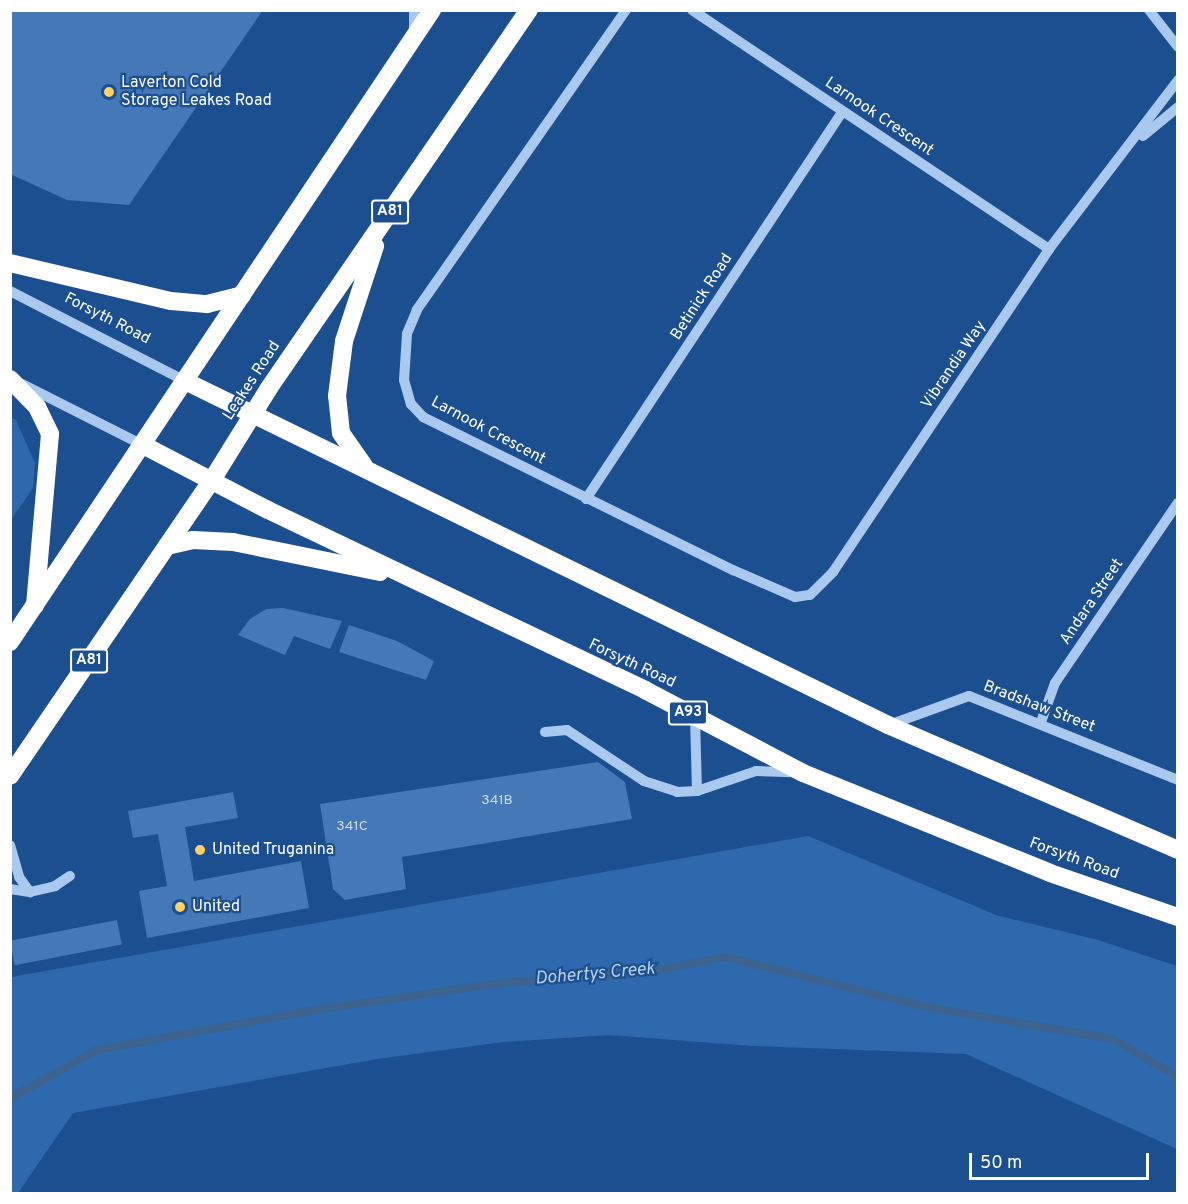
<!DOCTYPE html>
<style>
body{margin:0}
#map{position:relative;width:1188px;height:1204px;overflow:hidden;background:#1b4f8f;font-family:Overpass,sans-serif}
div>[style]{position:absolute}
.green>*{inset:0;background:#2e69ad}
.stream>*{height:8px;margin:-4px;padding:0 4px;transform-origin:4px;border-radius:4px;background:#3c6290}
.building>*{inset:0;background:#4478b7;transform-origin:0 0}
.minor>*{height:10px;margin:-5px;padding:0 5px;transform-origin:5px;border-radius:5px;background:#a9c9ee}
.highway>*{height:18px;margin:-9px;padding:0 9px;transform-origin:9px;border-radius:9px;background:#fff}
.dots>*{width:16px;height:16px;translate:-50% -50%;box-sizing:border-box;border:3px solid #1b4f8f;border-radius:50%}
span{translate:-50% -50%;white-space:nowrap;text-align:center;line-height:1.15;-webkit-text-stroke:4.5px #1b4f8f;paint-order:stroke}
.number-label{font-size:14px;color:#d0dded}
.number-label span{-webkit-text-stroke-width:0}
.shield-label span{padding:2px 4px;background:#1b4f8f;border:2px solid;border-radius:4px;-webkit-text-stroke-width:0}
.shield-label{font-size:15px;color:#fff;font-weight:700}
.poi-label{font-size:16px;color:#fff}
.left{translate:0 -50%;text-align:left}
.street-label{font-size:16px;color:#fff}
.water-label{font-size:18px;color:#b5d3f5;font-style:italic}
.frame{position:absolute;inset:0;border:12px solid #fff;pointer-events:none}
.scale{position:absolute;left:969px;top:1153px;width:180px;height:27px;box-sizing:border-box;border:3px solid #fff;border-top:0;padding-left:8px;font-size:18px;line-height:21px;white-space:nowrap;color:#fff;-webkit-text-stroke:4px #1b4f8f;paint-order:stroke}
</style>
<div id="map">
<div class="green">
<div style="clip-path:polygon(11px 417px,16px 420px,35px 463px,33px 488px,11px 520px)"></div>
<div style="clip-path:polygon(808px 836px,996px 915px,1098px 940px,1177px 966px,1177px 1149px,966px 1054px,752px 1046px,609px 1035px,503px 1042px,377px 1059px,73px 1113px,18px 1193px,11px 1193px,11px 977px)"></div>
</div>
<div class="stream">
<div style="left:10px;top:1098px;width:99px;rotate:-28.9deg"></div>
<div style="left:97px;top:1050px;width:216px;rotate:-10.4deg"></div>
<div style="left:309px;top:1011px;width:192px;rotate:-8.4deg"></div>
<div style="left:499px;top:983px;width:137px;rotate:-3.8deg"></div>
<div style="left:636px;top:974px;width:92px;rotate:-10.7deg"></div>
<div style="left:726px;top:957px;width:206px;rotate:14deg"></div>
<div style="left:926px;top:1007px;width:190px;rotate:9.7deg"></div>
<div style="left:1113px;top:1039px;width:75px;rotate:30.3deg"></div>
</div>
<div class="building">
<div style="clip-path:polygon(10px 10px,263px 10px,129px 205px,67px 200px,10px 174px)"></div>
<div style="clip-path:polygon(283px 608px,342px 621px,330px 649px,294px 636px,285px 655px,238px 635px,250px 619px,266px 609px)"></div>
<div style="clip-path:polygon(349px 625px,397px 641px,434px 661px,426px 680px,339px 652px)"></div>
<div style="clip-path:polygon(598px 762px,625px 782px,632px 819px,402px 857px,406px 889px,345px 900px,333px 889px,320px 804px)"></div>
<div style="clip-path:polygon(233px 792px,238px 818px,185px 827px,194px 881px,301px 861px,309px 908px,147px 938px,139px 891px,167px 886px,158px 834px,133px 838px,128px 811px)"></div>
<div style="left:117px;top:920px;width:25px;height:109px;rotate:79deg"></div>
</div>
<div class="minor">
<div style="left:626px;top:10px;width:366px;rotate:124.9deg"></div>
<div style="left:417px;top:310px;width:26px;rotate:113deg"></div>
<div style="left:407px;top:334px;width:46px;rotate:93.7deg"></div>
<div style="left:404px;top:380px;width:25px;rotate:74deg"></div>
<div style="left:411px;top:404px;width:18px;rotate:47deg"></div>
<div style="left:423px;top:417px;width:346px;rotate:26.3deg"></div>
<div style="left:733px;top:570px;width:68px;rotate:23.5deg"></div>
<div style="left:795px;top:597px;width:15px;rotate:-8deg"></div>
<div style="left:810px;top:595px;width:33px;rotate:-45deg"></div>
<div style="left:833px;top:572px;width:389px;rotate:-56.2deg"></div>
<div style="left:1049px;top:249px;width:213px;rotate:-52.6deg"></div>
<div style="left:692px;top:10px;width:430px;rotate:33.8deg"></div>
<div style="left:1149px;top:10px;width:47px;rotate:51.9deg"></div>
<div style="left:414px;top:35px;width:25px;rotate:-90deg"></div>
<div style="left:1143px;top:136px;width:45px;rotate:-39.6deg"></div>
<div style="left:10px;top:291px;width:197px;rotate:27.2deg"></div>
<div style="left:20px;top:383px;width:138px;rotate:26.8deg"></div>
<div style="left:586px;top:499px;width:465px;rotate:-56.5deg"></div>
<div style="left:695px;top:716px;width:75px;rotate:88.5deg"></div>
<div style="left:1041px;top:722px;width:41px;rotate:-70.3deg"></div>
<div style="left:1055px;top:683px;width:218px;rotate:-55.7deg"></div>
<div style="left:889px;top:725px;width:85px;rotate:-19.9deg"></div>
<div style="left:969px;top:696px;width:225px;rotate:21.9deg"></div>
<div style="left:545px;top:732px;width:22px;rotate:-5deg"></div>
<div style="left:567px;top:730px;width:92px;rotate:33.5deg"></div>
<div style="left:644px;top:781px;width:35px;rotate:18deg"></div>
<div style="left:677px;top:792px;width:20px;rotate:-3deg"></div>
<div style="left:697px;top:791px;width:62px;rotate:-18.7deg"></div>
<div style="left:756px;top:771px;width:37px;rotate:2deg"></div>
<div style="left:10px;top:845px;width:33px;rotate:74deg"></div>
<div style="left:19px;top:877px;width:19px;rotate:54deg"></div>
<div style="left:10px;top:889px;width:20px;rotate:9deg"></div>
<div style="left:30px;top:892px;width:26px;rotate:-13deg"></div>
<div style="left:55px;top:886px;width:18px;rotate:-34deg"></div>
</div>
<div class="highway">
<div style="left:10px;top:263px;width:165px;rotate:13.3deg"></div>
<div style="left:171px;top:301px;width:36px;rotate:5deg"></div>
<div style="left:207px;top:304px;width:36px;rotate:-14deg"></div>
<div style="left:10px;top:379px;width:39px;rotate:46deg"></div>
<div style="left:37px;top:407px;width:30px;rotate:64deg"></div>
<div style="left:50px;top:434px;width:172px;rotate:95deg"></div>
<div style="left:185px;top:381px;width:783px;rotate:26.07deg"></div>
<div style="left:888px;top:725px;width:316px;rotate:23.3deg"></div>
<div style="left:143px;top:445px;width:141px;rotate:27.5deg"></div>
<div style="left:268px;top:510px;width:418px;rotate:25.5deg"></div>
<div style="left:645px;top:690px;width:178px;rotate:27.7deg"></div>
<div style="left:803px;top:773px;width:266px;rotate:22deg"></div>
<div style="left:1050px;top:873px;width:135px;rotate:19deg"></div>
<div style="left:364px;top:466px;width:40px;rotate:-124.9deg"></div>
<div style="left:341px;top:433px;width:37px;rotate:-96deg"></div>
<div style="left:337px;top:396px;width:55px;rotate:-82.7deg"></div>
<div style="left:344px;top:341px;width:100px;rotate:-71.9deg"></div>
<div style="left:167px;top:546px;width:27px;rotate:-13deg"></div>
<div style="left:193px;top:540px;width:40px;rotate:2.9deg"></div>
<div style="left:233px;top:542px;width:150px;rotate:11.5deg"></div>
<div style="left:10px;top:642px;width:760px;rotate:-56.27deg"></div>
<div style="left:10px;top:776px;width:358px;rotate:-55.7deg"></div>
<div style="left:212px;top:480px;width:108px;rotate:-58.2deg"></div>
<div style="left:269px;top:388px;width:459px;rotate:-55.5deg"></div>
</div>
<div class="dots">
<div style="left:109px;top:92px;background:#ffd166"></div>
<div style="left:200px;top:850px;background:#ffd166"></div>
<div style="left:180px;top:907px;background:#ffd166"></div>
</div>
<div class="number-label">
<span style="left:497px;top:801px">341B</span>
<span style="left:352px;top:827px">341C</span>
</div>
<div class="shield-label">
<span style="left:390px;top:212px">A81</span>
<span style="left:89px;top:661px">A81</span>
<span style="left:688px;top:713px">A93</span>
</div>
<div class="poi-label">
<span class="left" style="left:121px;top:92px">Laverton Cold<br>Storage Leakes Road</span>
<span class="left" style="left:212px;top:850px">United Truganina</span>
<span class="left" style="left:192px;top:907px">United</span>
</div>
<div class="street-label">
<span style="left:879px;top:117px;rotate:34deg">Larnook Crescent</span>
<span style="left:702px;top:297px;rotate:-57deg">Betinick Road</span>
<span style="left:107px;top:319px;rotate:27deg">Forsyth Road</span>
<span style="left:954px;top:365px;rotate:-56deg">Vibrandia Way</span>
<span style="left:252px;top:381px;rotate:-57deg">Leakes Road</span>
<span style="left:488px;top:431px;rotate:28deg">Larnook Crescent</span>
<span style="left:1092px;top:602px;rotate:-56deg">Andara Street</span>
<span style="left:632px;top:664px;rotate:25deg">Forsyth Road</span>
<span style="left:1039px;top:707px;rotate:21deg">Bradshaw Street</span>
<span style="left:1074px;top:859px;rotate:20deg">Forsyth Road</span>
</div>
<div class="water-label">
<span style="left:595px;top:975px;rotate:-5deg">Dohertys Creek</span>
</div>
<div class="frame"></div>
<div class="scale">50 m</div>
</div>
